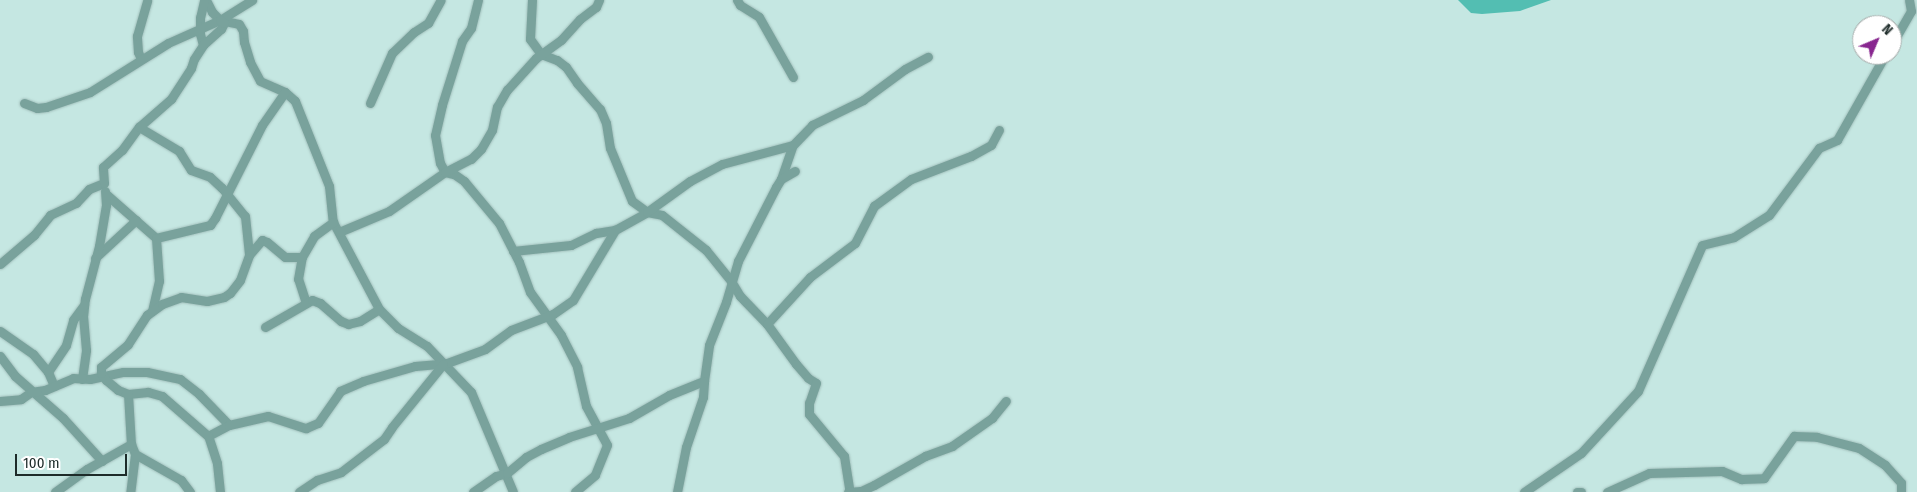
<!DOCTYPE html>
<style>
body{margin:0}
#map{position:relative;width:1917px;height:492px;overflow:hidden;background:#c5e7e2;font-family:"Fira Sans Condensed",sans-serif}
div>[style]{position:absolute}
.forest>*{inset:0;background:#53beb2}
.roads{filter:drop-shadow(0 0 1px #a3c1bd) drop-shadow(0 0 1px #a3c1bd)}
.minor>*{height:9px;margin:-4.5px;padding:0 4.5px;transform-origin:4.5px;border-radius:4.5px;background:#79a29c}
span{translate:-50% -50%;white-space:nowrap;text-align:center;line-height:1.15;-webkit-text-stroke:5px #fff;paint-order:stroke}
.north{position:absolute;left:1852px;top:15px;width:50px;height:50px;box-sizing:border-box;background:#fff;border:1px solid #a5aaa9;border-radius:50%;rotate:45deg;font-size:14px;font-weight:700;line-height:20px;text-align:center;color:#1d2b29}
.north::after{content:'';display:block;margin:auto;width:18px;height:22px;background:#88268f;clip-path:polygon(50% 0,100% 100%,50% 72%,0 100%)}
.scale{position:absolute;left:15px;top:454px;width:112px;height:22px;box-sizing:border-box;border:2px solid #1d2b29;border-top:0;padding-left:6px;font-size:15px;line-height:18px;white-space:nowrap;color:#1d2b29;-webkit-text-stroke:4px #fff;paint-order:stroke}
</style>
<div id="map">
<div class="forest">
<div style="clip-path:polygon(1458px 0,1551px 0,1520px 11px,1482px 14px,1471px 13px)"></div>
</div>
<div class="roads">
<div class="minor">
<div style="left:206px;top:0;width:13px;rotate:63deg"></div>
<div style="left:212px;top:12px;width:11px;rotate:45deg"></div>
<div style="left:220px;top:20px;width:19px;rotate:12deg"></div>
<div style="left:239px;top:24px;width:8px;rotate:60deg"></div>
<div style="left:243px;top:31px;width:11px;rotate:85deg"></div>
<div style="left:244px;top:42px;width:21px;rotate:73deg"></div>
<div style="left:250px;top:62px;width:21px;rotate:62deg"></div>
<div style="left:260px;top:81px;width:27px;rotate:24deg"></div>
<div style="left:285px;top:92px;width:13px;rotate:42deg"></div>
<div style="left:295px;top:101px;width:92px;rotate:68.2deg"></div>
<div style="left:329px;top:186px;width:36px;rotate:84deg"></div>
<div style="left:333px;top:222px;width:98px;rotate:62.1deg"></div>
<div style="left:379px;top:309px;width:27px;rotate:45deg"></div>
<div style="left:398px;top:328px;width:34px;rotate:32deg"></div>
<div style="left:427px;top:346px;width:64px;rotate:46.3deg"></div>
<div style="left:471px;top:392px;width:108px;rotate:67.2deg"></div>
<div style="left:478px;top:0;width:29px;rotate:104deg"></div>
<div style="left:471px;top:28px;width:16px;rotate:125deg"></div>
<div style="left:462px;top:41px;width:67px;rotate:107.4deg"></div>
<div style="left:442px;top:105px;width:31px;rotate:103deg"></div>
<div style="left:435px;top:135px;width:28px;rotate:80deg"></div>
<div style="left:440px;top:163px;width:10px;rotate:61deg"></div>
<div style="left:445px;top:172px;width:9px;rotate:13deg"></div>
<div style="left:454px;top:174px;width:12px;rotate:35deg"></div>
<div style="left:464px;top:181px;width:55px;rotate:50.2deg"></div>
<div style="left:499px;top:223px;width:44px;rotate:62.9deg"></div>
<div style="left:519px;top:262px;width:32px;rotate:70deg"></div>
<div style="left:530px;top:292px;width:53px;rotate:54.2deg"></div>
<div style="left:561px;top:335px;width:36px;rotate:63deg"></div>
<div style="left:577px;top:367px;width:40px;rotate:77deg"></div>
<div style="left:586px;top:406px;width:44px;rotate:61.7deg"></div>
<div style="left:607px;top:445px;width:32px;rotate:112deg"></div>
<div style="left:595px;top:475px;width:26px;rotate:140deg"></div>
<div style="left:532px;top:0;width:39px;rotate:93deg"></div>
<div style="left:530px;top:39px;width:19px;rotate:54deg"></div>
<div style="left:541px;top:54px;width:17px;rotate:21deg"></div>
<div style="left:557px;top:60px;width:11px;rotate:38deg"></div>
<div style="left:566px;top:67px;width:19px;rotate:55deg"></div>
<div style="left:577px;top:83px;width:35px;rotate:49deg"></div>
<div style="left:600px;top:109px;width:15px;rotate:67deg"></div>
<div style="left:606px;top:123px;width:25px;rotate:81deg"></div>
<div style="left:610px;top:148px;width:57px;rotate:67.5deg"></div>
<div style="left:632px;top:201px;width:19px;rotate:36deg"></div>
<div style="left:647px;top:212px;width:15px;rotate:11deg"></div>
<div style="left:662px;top:215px;width:56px;rotate:38.5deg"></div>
<div style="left:706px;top:250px;width:40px;rotate:51deg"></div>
<div style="left:731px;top:281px;width:17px;rotate:59deg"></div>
<div style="left:740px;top:296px;width:39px;rotate:46deg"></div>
<div style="left:767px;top:324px;width:49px;rotate:54.1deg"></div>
<div style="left:796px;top:364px;width:18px;rotate:49deg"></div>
<div style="left:808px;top:378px;width:9px;rotate:32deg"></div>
<div style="left:816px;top:383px;width:21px;rotate:109deg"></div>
<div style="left:809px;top:403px;width:11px;rotate:90deg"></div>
<div style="left:809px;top:414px;width:55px;rotate:50.2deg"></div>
<div style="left:844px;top:456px;width:36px;rotate:81deg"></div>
<div style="left:737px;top:0;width:6px;rotate:59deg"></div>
<div style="left:740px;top:5px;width:22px;rotate:32deg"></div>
<div style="left:759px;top:17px;width:69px;rotate:60.5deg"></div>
<div style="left:1892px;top:44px;width:38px;rotate:-60deg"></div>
<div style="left:1911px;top:11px;width:11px;rotate:-100deg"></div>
<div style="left:203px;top:45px;width:11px;rotate:-105deg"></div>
<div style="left:200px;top:34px;width:16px;rotate:-90deg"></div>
<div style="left:200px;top:18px;width:18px;rotate:-77deg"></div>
<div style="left:141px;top:59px;width:8px;rotate:-113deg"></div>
<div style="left:138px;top:52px;width:16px;rotate:-94deg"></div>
<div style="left:137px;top:36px;width:37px;rotate:-74deg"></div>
<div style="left:24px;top:103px;width:14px;rotate:21deg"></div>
<div style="left:37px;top:108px;width:9px;rotate:-6deg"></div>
<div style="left:46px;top:107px;width:46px;rotate:-18.8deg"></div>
<div style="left:90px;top:92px;width:92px;rotate:-32.1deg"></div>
<div style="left:168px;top:43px;width:57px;rotate:-23.9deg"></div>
<div style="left:220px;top:20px;width:38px;rotate:-32deg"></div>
<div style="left:370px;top:103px;width:55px;rotate:-66.3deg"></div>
<div style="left:392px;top:53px;width:30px;rotate:-44deg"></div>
<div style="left:414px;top:32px;width:17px;rotate:-33deg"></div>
<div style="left:428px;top:23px;width:26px;rotate:-61deg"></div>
<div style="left:139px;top:127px;width:47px;rotate:31deg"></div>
<div style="left:179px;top:151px;width:22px;rotate:58deg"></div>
<div style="left:191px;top:170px;width:20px;rotate:20deg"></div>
<div style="left:210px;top:177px;width:16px;rotate:43deg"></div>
<div style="left:222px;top:188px;width:36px;rotate:51deg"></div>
<div style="left:245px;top:216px;width:39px;rotate:84deg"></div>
<div style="left:781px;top:179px;width:36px;rotate:-71deg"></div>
<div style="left:107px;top:195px;width:65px;rotate:41.3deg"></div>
<div style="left:156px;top:238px;width:56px;rotate:-13.5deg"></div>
<div style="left:210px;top:225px;width:9px;rotate:-54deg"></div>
<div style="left:215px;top:218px;width:104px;rotate:-63.2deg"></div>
<div style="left:262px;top:125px;width:40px;rotate:-55.1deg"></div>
<div style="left:339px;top:232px;width:54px;rotate:-22.8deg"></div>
<div style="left:389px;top:211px;width:68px;rotate:-34.9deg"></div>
<div style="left:445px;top:172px;width:29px;rotate:-27deg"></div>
<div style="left:471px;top:159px;width:14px;rotate:-45deg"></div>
<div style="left:481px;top:149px;width:22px;rotate:-60deg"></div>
<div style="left:492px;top:130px;width:24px;rotate:-78deg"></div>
<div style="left:497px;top:107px;width:20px;rotate:-60deg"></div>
<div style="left:507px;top:90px;width:43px;rotate:-47.8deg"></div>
<div style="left:536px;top:58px;width:31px;rotate:-36deg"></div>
<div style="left:561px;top:40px;width:28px;rotate:-48deg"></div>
<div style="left:580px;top:19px;width:20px;rotate:-37deg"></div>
<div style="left:596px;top:7px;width:8px;rotate:-67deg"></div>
<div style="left:513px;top:251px;width:58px;rotate:-5.9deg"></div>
<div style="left:571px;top:245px;width:28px;rotate:-26deg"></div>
<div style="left:596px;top:233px;width:19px;rotate:-9deg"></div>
<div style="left:615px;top:230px;width:37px;rotate:-29deg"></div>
<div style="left:647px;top:212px;width:53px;rotate:-35.8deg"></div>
<div style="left:690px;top:181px;width:36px;rotate:-28deg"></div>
<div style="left:722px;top:164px;width:73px;rotate:-15deg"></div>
<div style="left:793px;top:145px;width:28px;rotate:-46deg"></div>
<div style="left:812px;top:125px;width:57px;rotate:-26.1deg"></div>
<div style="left:863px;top:100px;width:52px;rotate:-36.4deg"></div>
<div style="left:905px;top:69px;width:26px;rotate:-28deg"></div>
<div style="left:95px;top:258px;width:56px;rotate:-42.8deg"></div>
<div style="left:0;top:264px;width:45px;rotate:-40.5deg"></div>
<div style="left:34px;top:235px;width:26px;rotate:-51deg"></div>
<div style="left:50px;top:215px;width:29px;rotate:-25deg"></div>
<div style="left:76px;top:203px;width:19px;rotate:-47deg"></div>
<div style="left:89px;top:189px;width:16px;rotate:-22deg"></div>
<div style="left:104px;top:183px;width:16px;rotate:-94deg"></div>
<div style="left:103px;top:167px;width:25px;rotate:-42deg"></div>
<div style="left:122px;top:150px;width:29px;rotate:-54deg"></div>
<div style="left:139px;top:127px;width:43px;rotate:-41.2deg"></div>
<div style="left:171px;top:99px;width:37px;rotate:-57deg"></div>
<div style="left:191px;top:68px;width:9px;rotate:-72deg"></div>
<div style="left:194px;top:59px;width:17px;rotate:-57deg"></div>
<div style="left:203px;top:45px;width:24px;rotate:-42deg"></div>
<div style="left:221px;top:29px;width:7px;rotate:-63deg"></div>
<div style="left:224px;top:23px;width:5px;rotate:-143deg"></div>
<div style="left:306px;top:303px;width:25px;rotate:-108deg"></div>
<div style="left:298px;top:279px;width:22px;rotate:-80deg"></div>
<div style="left:302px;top:257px;width:24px;rotate:-60deg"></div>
<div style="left:314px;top:236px;width:24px;rotate:-36deg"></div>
<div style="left:152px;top:311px;width:31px;rotate:-77deg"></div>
<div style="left:159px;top:281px;width:43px;rotate:-94deg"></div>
<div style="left:767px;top:324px;width:64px;rotate:-47.5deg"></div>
<div style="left:810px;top:277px;width:56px;rotate:-37.1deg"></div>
<div style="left:855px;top:243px;width:42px;rotate:-62.8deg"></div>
<div style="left:874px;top:206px;width:46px;rotate:-36.1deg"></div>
<div style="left:911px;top:179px;width:64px;rotate:-21deg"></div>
<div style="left:971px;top:156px;width:23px;rotate:-29deg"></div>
<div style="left:991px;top:145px;width:17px;rotate:-62deg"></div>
<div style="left:265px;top:327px;width:54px;rotate:-29.9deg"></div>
<div style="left:312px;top:300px;width:9px;rotate:21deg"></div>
<div style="left:320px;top:303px;width:28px;rotate:41deg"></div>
<div style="left:341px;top:321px;width:8px;rotate:23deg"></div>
<div style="left:348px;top:324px;width:12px;rotate:-14deg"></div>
<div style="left:360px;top:321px;width:22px;rotate:-32deg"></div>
<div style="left:0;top:331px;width:40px;rotate:34.9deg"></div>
<div style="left:33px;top:354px;width:23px;rotate:50deg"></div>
<div style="left:0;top:356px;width:25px;rotate:53deg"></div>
<div style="left:15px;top:376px;width:64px;rotate:41.2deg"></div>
<div style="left:63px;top:418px;width:58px;rotate:47.8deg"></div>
<div style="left:82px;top:379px;width:29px;rotate:-82deg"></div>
<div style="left:86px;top:350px;width:33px;rotate:-95deg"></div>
<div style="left:83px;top:317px;width:18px;rotate:-84deg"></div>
<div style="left:85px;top:299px;width:55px;rotate:-75.2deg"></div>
<div style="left:99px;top:246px;width:42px;rotate:-80.3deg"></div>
<div style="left:106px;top:205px;width:14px;rotate:-94deg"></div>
<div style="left:54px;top:386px;width:15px;rotate:-113deg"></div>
<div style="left:48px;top:372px;width:32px;rotate:-56deg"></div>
<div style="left:66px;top:345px;width:26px;rotate:-74deg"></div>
<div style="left:73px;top:320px;width:19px;rotate:-54deg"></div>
<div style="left:128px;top:394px;width:50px;rotate:86.6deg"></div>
<div style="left:131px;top:444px;width:11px;rotate:68deg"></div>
<div style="left:135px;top:454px;width:38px;rotate:97deg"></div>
<div style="left:0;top:401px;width:21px;rotate:-5deg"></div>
<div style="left:21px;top:399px;width:12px;rotate:-35deg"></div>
<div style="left:31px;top:392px;width:14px;rotate:-8deg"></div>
<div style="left:45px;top:390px;width:30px;rotate:-23deg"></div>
<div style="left:73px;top:378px;width:17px;rotate:3deg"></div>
<div style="left:90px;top:379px;width:34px;rotate:-12deg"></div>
<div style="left:123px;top:372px;width:24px"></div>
<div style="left:147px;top:372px;width:34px;rotate:12deg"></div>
<div style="left:180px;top:379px;width:24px;rotate:38deg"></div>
<div style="left:199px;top:394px;width:43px;rotate:45.9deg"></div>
<div style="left:208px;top:436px;width:24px;rotate:-28deg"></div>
<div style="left:229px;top:425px;width:40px;rotate:-13deg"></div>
<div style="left:268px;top:416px;width:40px;rotate:18deg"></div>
<div style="left:306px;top:428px;width:13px;rotate:-23deg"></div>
<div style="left:318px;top:423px;width:39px;rotate:-55deg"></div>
<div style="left:340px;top:391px;width:25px;rotate:-23deg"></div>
<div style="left:363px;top:381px;width:54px;rotate:-16.1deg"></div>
<div style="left:415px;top:366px;width:32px;rotate:-5deg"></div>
<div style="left:447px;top:363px;width:40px;rotate:-20.2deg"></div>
<div style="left:485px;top:349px;width:32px;rotate:-36deg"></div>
<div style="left:511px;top:330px;width:45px;rotate:-20.9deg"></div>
<div style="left:553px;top:314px;width:24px;rotate:-35deg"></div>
<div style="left:573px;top:300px;width:82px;rotate:-59deg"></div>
<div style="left:135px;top:454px;width:53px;rotate:29.5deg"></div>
<div style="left:181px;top:480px;width:15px;rotate:53deg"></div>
<div style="left:55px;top:492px;width:39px;rotate:-36deg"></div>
<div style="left:87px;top:469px;width:51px;rotate:-29.6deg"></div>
<div style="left:220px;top:492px;width:29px;rotate:-96deg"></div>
<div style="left:217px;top:463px;width:28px;rotate:-108deg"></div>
<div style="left:208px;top:436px;width:61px;rotate:-139deg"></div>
<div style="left:162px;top:396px;width:15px;rotate:-164deg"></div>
<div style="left:148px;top:392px;width:20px;rotate:174deg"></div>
<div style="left:128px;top:394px;width:11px;rotate:-158deg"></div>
<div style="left:118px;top:390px;width:16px;rotate:-140deg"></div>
<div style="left:106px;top:380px;width:9px;rotate:-126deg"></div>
<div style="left:101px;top:373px;width:6px;rotate:-90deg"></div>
<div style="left:101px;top:367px;width:35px;rotate:-40deg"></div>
<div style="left:128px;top:344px;width:35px;rotate:-57deg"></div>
<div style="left:147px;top:315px;width:19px;rotate:-36deg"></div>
<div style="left:162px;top:304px;width:20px;rotate:-20deg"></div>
<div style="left:181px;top:297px;width:26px;rotate:9deg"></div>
<div style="left:207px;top:301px;width:17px;rotate:-13deg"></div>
<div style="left:224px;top:297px;width:7px;rotate:-34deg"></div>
<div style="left:230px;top:293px;width:16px;rotate:-52deg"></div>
<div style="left:240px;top:280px;width:27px;rotate:-70deg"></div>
<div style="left:249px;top:255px;width:20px;rotate:-49deg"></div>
<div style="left:262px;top:240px;width:5px;rotate:22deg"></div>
<div style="left:267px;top:242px;width:23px;rotate:40deg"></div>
<div style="left:285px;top:257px;width:17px"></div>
<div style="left:299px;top:492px;width:22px;rotate:-34deg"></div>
<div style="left:317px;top:480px;width:25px;rotate:-18deg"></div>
<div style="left:341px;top:472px;width:54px;rotate:-37.5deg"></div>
<div style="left:384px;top:439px;width:14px;rotate:-56deg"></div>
<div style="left:392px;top:427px;width:81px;rotate:-51deg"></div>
<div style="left:473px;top:492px;width:28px;rotate:-35deg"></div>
<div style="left:496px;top:476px;width:11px;rotate:-15deg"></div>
<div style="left:507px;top:473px;width:25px;rotate:-40deg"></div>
<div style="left:526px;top:457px;width:17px;rotate:-28deg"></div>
<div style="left:541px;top:449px;width:30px;rotate:-23deg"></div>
<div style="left:569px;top:437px;width:63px;rotate:-17.6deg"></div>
<div style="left:629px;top:418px;width:46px;rotate:-29.9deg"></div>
<div style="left:669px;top:395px;width:38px;rotate:-22deg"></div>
<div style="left:704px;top:381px;width:36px;rotate:-82deg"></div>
<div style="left:709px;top:345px;width:46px;rotate:-68.4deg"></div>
<div style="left:726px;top:302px;width:43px;rotate:-73.7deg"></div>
<div style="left:738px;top:261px;width:83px;rotate:-62.8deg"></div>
<div style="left:776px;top:187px;width:9px;rotate:-58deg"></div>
<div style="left:781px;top:179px;width:16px;rotate:-30deg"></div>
<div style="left:677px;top:492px;width:46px;rotate:-78.7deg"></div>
<div style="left:686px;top:447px;width:53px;rotate:-71.2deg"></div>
<div style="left:703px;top:397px;width:16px;rotate:-86deg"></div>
<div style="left:848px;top:492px;width:13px;rotate:-4deg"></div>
<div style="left:861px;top:491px;width:14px;rotate:-25deg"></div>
<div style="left:874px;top:485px;width:59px;rotate:-29.6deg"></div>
<div style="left:925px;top:456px;width:29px;rotate:-20deg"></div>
<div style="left:952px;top:446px;width:49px;rotate:-35deg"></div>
<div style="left:992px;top:418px;width:22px;rotate:-51deg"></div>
<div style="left:1524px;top:492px;width:69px;rotate:-34.4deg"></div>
<div style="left:1581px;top:453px;width:84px;rotate:-47.4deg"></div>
<div style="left:1638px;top:391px;width:159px;rotate:-66.3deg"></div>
<div style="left:1702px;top:245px;width:33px;rotate:-14deg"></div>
<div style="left:1734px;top:237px;width:41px;rotate:-32.2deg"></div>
<div style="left:1769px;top:215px;width:84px;rotate:-53.3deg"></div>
<div style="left:1819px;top:148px;width:20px;rotate:-24deg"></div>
<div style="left:1837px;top:140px;width:98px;rotate:-60.5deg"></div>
<div style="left:1577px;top:492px;width:4px"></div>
<div style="left:1607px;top:492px;width:46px;rotate:-24.3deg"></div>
<div style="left:1649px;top:473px;width:73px;rotate:-1.6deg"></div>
<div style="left:1722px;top:471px;width:21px;rotate:23deg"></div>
<div style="left:1741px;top:479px;width:23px;rotate:-2deg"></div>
<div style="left:1764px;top:478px;width:52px;rotate:-54.5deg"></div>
<div style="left:1794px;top:436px;width:23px;rotate:2deg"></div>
<div style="left:1817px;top:437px;width:43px;rotate:14.7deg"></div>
<div style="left:1859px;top:448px;width:31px;rotate:33deg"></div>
<div style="left:1885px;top:465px;width:24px;rotate:48deg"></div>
<div style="left:1901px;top:483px;width:9px;rotate:90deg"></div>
</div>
</div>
<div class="north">N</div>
<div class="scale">100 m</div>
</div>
